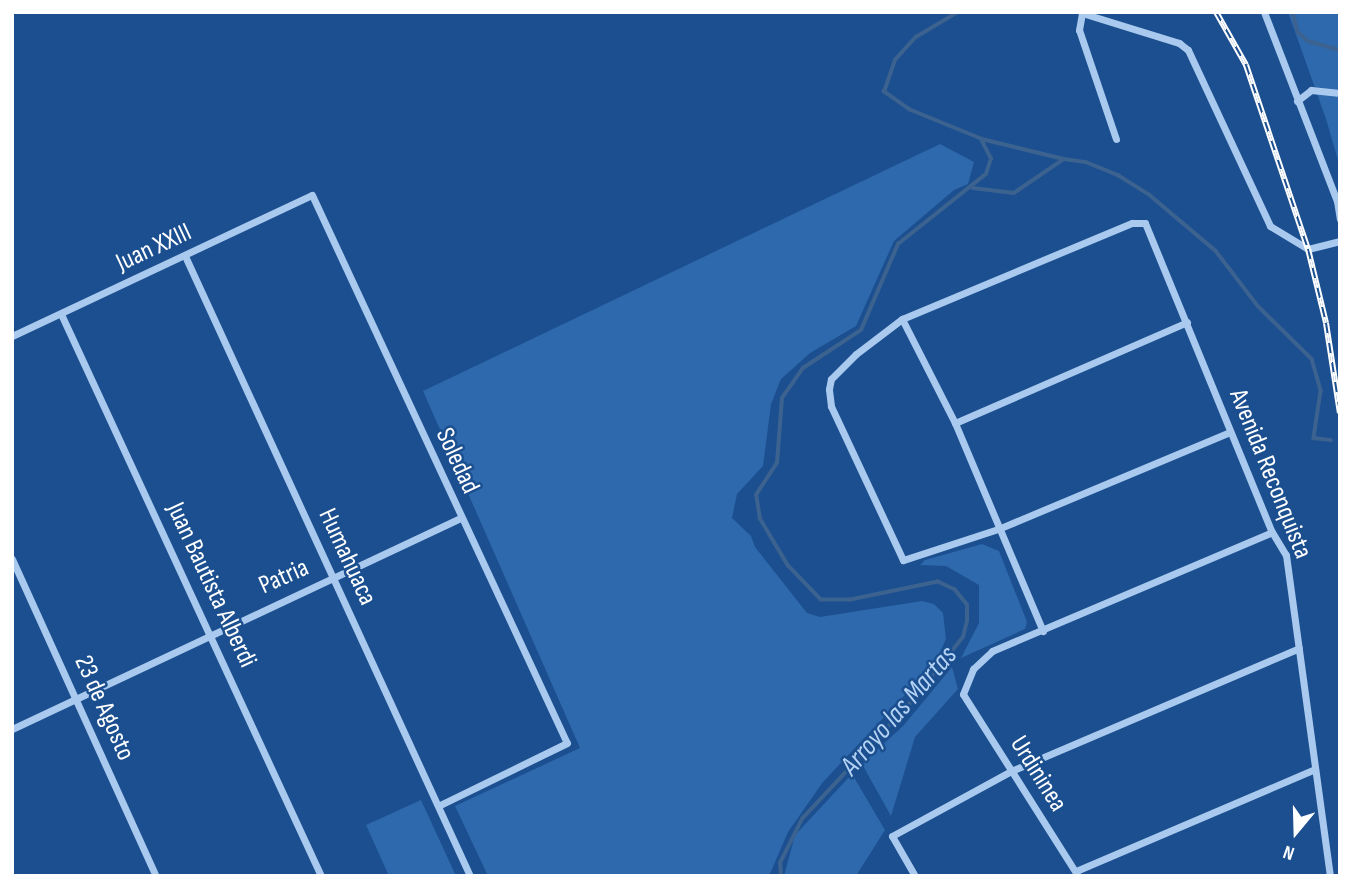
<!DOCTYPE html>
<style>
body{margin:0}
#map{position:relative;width:1352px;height:888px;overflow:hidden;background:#1b4f8f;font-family:"Sofia Sans Condensed",sans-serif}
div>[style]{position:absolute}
.green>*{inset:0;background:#2e69ad}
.stream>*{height:3.5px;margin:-1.75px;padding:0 1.75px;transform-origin:1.75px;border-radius:1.75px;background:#3c6290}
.minor>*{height:7px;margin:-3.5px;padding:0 3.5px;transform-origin:3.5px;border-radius:3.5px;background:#a9c9ee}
.rail>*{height:6px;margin-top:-3px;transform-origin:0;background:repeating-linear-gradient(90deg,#1b4f8f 0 10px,#fff 0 20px);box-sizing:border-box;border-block:2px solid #fff}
span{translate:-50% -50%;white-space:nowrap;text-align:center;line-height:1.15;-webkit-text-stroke:5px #1b4f8f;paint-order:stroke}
.street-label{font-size:26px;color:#fff}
.water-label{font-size:28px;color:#b5d3f5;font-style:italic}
.frame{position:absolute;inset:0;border:14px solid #fff;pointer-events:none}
.north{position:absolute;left:1261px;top:797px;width:70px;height:70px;-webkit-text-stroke:5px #1b4f8f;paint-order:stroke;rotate:199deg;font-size:19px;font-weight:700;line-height:28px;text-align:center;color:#fff}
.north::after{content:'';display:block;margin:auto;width:24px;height:32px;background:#fff;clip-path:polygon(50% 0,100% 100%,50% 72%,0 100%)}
</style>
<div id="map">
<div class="green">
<div style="clip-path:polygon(1288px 12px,1340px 12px,1340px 167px,1326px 119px)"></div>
<div style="clip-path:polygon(940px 144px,974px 162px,968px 184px,954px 190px,894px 241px,856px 326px,810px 353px,781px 379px,771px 404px,763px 466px,737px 494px,732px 518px,751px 536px,755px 547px,807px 613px,820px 617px,922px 601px,934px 604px,943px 613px,946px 639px,935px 663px,823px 782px,788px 832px,769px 876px,488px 876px,455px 806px,580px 748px,423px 391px)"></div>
<div style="clip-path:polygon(982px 544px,999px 551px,1027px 622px,1025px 629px,961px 658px,979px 623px,979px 585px,946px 566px,920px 565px,925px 560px)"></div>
<div style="clip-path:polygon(952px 667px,958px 689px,915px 737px,891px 816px,862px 764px,904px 725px)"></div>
<div style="clip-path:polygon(852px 774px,885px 830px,856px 876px,784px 876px,795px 835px)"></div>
<div style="clip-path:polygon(421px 800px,456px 876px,389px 876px,366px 825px)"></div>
</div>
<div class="stream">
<div style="left:1293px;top:12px;width:21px;rotate:76deg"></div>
<div style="left:1298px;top:32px;width:13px;rotate:42deg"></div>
<div style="left:1308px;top:41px;width:33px;rotate:16deg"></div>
<div style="left:982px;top:139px;width:84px;rotate:13.7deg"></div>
<div style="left:973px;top:188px;width:41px;rotate:7deg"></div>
<div style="left:1014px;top:193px;width:60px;rotate:-34.2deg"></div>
<div style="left:1064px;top:159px;width:22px;rotate:8deg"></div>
<div style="left:1086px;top:162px;width:35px;rotate:22deg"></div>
<div style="left:1118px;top:175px;width:39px;rotate:32deg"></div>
<div style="left:1151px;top:196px;width:85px;rotate:40.2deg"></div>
<div style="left:1216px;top:251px;width:69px;rotate:52.6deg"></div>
<div style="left:1258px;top:306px;width:76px;rotate:44.5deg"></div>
<div style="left:1312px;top:359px;width:33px;rotate:74deg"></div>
<div style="left:1321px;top:391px;width:48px;rotate:98.5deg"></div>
<div style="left:1314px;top:438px;width:17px;rotate:7deg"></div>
<div style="left:781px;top:876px;width:13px;rotate:-94deg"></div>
<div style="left:780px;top:863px;width:49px;rotate:-63.4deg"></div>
<div style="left:802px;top:819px;width:164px;rotate:-47deg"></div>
<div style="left:914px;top:699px;width:79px;rotate:-51.7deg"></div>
<div style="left:963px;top:637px;width:16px;rotate:-76deg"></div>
<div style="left:967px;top:621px;width:16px;rotate:-90deg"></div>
<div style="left:967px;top:605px;width:19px;rotate:-129deg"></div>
<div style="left:955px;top:590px;width:19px;rotate:-155deg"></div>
<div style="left:938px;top:582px;width:90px;rotate:168.4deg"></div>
<div style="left:850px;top:600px;width:29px;rotate:180deg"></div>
<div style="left:821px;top:600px;width:47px;rotate:-134.1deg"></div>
<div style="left:788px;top:566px;width:55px;rotate:-120.8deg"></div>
<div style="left:760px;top:519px;width:24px;rotate:-99deg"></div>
<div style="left:756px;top:495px;width:38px;rotate:-57deg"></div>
<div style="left:777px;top:463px;width:65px;rotate:-85.6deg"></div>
<div style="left:782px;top:398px;width:37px;rotate:-55deg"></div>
<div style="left:803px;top:368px;width:69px;rotate:-33.2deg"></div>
<div style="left:861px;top:330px;width:94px;rotate:-66.7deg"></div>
<div style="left:898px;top:244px;width:112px;rotate:-38.5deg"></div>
<div style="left:986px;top:174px;width:16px;rotate:-72deg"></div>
<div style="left:991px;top:159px;width:22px;rotate:-117deg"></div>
<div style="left:981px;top:139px;width:77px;rotate:-157.8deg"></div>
<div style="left:910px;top:110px;width:32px;rotate:-145deg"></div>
<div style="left:884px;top:92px;width:34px;rotate:-71deg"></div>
<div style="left:895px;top:60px;width:31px;rotate:-48deg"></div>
<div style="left:916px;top:37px;width:49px;rotate:-30.8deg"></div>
</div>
<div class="minor">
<div style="left:1264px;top:12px;width:203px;rotate:68.9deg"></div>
<div style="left:1337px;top:201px;width:18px;rotate:81deg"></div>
<div style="left:1297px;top:101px;width:18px;rotate:-38deg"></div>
<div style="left:1311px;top:90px;width:29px;rotate:6deg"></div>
<div style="left:1116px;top:139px;width:115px;rotate:-108.7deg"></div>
<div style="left:1079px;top:30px;width:17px;rotate:-80deg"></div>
<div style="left:1082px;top:13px;width:102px;rotate:17.2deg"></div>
<div style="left:1179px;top:43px;width:11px;rotate:38deg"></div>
<div style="left:1188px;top:50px;width:194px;rotate:65deg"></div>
<div style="left:1270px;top:226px;width:44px;rotate:31.2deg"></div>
<div style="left:1308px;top:249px;width:33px;rotate:-14deg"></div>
<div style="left:185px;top:256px;width:682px;rotate:65.31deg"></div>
<div style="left:61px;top:314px;width:619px;rotate:65.17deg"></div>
<div style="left:902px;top:319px;width:117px;rotate:63deg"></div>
<div style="left:955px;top:423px;width:226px;rotate:67.1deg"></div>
<div style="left:12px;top:336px;width:331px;rotate:-25.2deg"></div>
<div style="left:312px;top:195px;width:604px;rotate:65.05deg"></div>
<div style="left:567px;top:743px;width:141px;rotate:154deg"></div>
<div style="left:955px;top:423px;width:253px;rotate:-23.5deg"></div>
<div style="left:1230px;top:432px;width:251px;rotate:157.3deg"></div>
<div style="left:998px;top:529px;width:100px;rotate:161.9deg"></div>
<div style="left:903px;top:560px;width:170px;rotate:-115.1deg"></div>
<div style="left:831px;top:406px;width:17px;rotate:-97deg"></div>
<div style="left:829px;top:389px;width:10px;rotate:-79deg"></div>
<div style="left:831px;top:379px;width:35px;rotate:-45deg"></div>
<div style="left:856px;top:354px;width:58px;rotate:-37.3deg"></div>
<div style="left:902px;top:319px;width:249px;rotate:-22.7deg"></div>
<div style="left:1132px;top:223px;width:13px"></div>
<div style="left:1145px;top:223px;width:334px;rotate:67.7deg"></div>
<div style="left:1272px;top:532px;width:27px;rotate:59deg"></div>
<div style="left:1286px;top:555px;width:324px;rotate:82.2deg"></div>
<div style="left:12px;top:559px;width:348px;rotate:65.6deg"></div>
<div style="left:12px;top:729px;width:495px;rotate:-25.2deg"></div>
<div style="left:1076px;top:871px;width:258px;rotate:-23.1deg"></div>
<div style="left:915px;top:876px;width:46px;rotate:-119.9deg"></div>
<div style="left:892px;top:836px;width:136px;rotate:-28.6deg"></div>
<div style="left:1011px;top:771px;width:313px;rotate:-23.1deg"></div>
<div style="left:1078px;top:876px;width:215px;rotate:-122.3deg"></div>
<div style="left:963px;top:694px;width:27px;rotate:-68deg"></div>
<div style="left:973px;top:669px;width:26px;rotate:-43deg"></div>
<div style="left:992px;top:651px;width:304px;rotate:-23deg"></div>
</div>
<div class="rail">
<div style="left:1216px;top:12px;width:61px;rotate:60.5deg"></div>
<div style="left:1246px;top:65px;width:194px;rotate:71.4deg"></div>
<div style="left:1308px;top:249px;width:76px;rotate:76.3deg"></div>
<div style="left:1326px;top:323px;width:91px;rotate:81.2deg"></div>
</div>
<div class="street-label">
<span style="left:154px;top:248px;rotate:-25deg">Juan XXIII</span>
<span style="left:457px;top:461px;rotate:65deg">Soledad</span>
<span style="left:1270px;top:474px;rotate:68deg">Avenida Reconquista</span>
<span style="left:347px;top:557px;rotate:65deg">Humahuaca</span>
<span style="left:284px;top:577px;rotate:-24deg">Patria</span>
<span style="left:211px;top:585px;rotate:65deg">Juan Bautista Alberdi</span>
<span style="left:104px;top:708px;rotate:66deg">23 de Agosto</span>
<span style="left:1038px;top:774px;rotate:58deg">Urdininea</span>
</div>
<div class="water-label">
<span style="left:899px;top:711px;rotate:-49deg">Arroyo las Martas</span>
</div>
<div class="frame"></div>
<div class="north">N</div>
</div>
